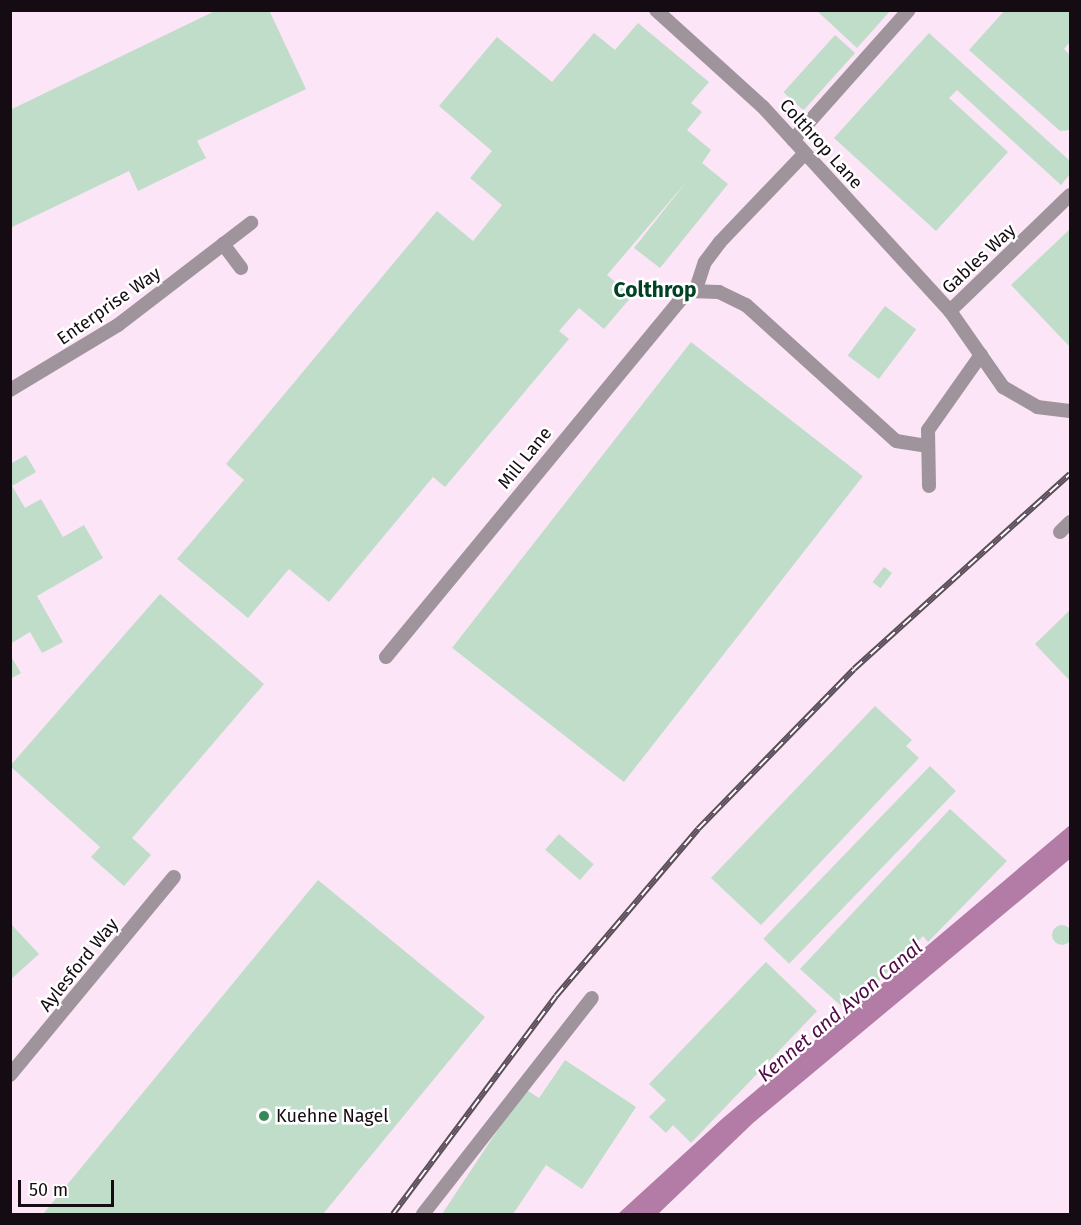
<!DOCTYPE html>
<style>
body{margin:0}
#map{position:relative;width:1081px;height:1225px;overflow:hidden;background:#fce5f7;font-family:"Fira Sans",sans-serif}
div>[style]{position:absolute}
.water>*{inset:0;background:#b27ca7}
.building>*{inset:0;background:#bfddc8;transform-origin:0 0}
.round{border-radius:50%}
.minor>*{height:14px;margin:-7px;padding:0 7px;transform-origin:7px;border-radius:7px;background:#9f939c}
.rail>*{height:6px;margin-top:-3px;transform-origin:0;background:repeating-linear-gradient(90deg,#fff 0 11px,#5b4e58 0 22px);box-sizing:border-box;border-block:2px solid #5b4e58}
.dots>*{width:16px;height:16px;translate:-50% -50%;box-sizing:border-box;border:3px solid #fff;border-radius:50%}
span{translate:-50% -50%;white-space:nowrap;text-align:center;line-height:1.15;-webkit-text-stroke:5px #fff;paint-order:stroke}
.street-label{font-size:18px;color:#150c13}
.poi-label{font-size:18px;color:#150c13}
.left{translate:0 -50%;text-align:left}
.water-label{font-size:20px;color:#4f0c47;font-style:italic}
.quarter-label{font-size:21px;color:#024224;font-weight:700}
.frame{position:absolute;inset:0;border:12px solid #150c13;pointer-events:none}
.scale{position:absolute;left:18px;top:1180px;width:96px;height:27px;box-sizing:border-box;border:3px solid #150c13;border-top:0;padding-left:8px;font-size:18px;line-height:21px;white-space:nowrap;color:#150c13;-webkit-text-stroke:4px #fff;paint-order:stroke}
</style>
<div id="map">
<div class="water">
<div style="clip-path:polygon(1070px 825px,1070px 859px,753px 1123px,658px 1214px,618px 1214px,722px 1119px)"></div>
</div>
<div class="building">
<div style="clip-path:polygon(217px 10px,269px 10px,306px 89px,197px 141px,206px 158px,138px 191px,129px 171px,10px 228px,10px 110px)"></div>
<div style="clip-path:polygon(816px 10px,891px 10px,857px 48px)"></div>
<div style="clip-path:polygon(1005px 10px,1070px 10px,1070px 42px,1064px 49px,1070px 55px,1070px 130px,1060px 131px,969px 50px)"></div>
<div style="clip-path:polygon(638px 23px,709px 82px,691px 103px,702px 112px,687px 130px,711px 150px,702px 163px,728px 184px,660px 268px,634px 248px,687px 181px,607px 275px,632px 296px,604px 329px,579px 308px,559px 331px,569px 339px,445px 487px,433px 477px,329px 602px,289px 569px,248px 618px,177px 559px,244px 480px,226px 464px,437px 211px,473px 241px,502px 205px,470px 178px,492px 151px,439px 106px,497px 37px,552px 82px,594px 33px,615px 50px)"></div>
<div style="clip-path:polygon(929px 33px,1070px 161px,1070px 174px,1061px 185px,957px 90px,949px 98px,1008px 152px,936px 231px,834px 138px)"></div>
<div style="left:835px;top:35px;width:27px;height:77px;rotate:42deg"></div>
<div style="clip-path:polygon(1070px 229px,1070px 347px,1011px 285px)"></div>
<div style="left:885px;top:306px;width:39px;height:62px;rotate:37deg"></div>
<div style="left:691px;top:342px;width:218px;height:388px;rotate:38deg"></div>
<div style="clip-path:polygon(26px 455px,36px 472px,12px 486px,25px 508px,41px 499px,63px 537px,84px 525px,103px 558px,37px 596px,63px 642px,42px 653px,30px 632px,10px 644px,10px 464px)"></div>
<div style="left:884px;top:567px;width:10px;height:19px;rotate:37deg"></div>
<div style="clip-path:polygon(160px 594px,264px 684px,132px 838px,151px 855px,124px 886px,91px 857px,100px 847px,10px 766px)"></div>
<div style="clip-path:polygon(1070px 610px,1070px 681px,1035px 644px)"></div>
<div style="clip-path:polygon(10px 655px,21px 673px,10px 679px)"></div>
<div style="clip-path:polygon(875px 706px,912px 740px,906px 746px,919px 758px,761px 925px,711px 878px)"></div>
<div style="left:930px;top:766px;width:36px;height:240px;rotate:44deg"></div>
<div style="clip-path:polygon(950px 809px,1007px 861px,928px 942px,923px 936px,848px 1012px,800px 969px)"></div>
<div style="left:559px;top:834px;width:46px;height:21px;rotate:41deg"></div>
<div style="clip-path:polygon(318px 880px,485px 1017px,323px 1214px,43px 1214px)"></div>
<div style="clip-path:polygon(10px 923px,39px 954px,10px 980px)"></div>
<div class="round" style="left:1052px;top:925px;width:20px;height:20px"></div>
<div style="clip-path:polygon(766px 962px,817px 1011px,691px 1143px,673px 1125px,666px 1133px,649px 1117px,666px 1100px,649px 1084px)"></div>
<div style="clip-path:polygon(565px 1060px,636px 1107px,582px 1189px,546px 1165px,513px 1214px,442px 1214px,525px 1089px,539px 1098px)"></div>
</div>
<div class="minor">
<div style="left:656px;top:10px;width:144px;rotate:42.2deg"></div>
<div style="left:763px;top:107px;width:277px;rotate:47.5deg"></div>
<div style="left:793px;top:140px;width:174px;rotate:-48.3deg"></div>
<div style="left:1070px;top:195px;width:167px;rotate:136deg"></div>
<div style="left:950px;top:311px;width:93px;rotate:55.1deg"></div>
<div style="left:1003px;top:387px;width:39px;rotate:30deg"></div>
<div style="left:1037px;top:407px;width:33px;rotate:7deg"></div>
<div style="left:223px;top:244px;width:30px;rotate:53deg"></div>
<div style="left:696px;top:289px;width:28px;rotate:-72deg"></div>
<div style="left:705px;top:262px;width:25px;rotate:-53deg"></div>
<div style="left:720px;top:242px;width:122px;rotate:-46.3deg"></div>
<div style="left:10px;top:390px;width:126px;rotate:-31deg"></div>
<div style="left:118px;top:325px;width:168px;rotate:-37.5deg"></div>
<div style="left:929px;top:486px;width:56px;rotate:-91deg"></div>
<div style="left:928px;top:430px;width:92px;rotate:-54.8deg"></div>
<div style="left:1060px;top:532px;width:14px;rotate:-45deg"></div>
<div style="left:386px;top:657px;width:475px;rotate:-50.5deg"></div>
<div style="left:688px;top:291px;width:31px;rotate:2deg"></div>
<div style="left:719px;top:292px;width:30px;rotate:26deg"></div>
<div style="left:746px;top:305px;width:202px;rotate:42.2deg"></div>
<div style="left:896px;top:441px;width:31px;rotate:9deg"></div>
<div style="left:10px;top:1075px;width:257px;rotate:-50.4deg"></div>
<div style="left:423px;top:1214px;width:274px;rotate:-52deg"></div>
</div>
<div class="rail">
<div style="left:393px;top:1214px;width:272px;rotate:-53.2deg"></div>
<div style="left:556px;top:996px;width:219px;rotate:-49.6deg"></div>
<div style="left:698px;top:829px;width:223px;rotate:-45.7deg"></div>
<div style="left:854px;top:669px;width:291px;rotate:-42.1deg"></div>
</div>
<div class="dots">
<div style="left:264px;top:1116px;background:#368859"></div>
</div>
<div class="street-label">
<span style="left:821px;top:144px;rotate:48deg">Colthrop Lane</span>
<span style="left:979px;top:259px;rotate:-43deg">Gables Way</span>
<span style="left:109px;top:306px;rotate:-35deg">Enterprise Way</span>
<span style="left:525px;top:458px;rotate:-51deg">Mill Lane</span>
<span style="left:79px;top:965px;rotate:-51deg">Aylesford Way</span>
</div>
<div class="poi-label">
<span class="left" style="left:276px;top:1116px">Kuehne Nagel</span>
</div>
<div class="water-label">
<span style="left:840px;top:1011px;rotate:-40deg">Kennet and Avon Canal</span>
</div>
<div class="quarter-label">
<span style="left:655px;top:290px">Colthrop</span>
</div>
<div class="frame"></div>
<div class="scale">50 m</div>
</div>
